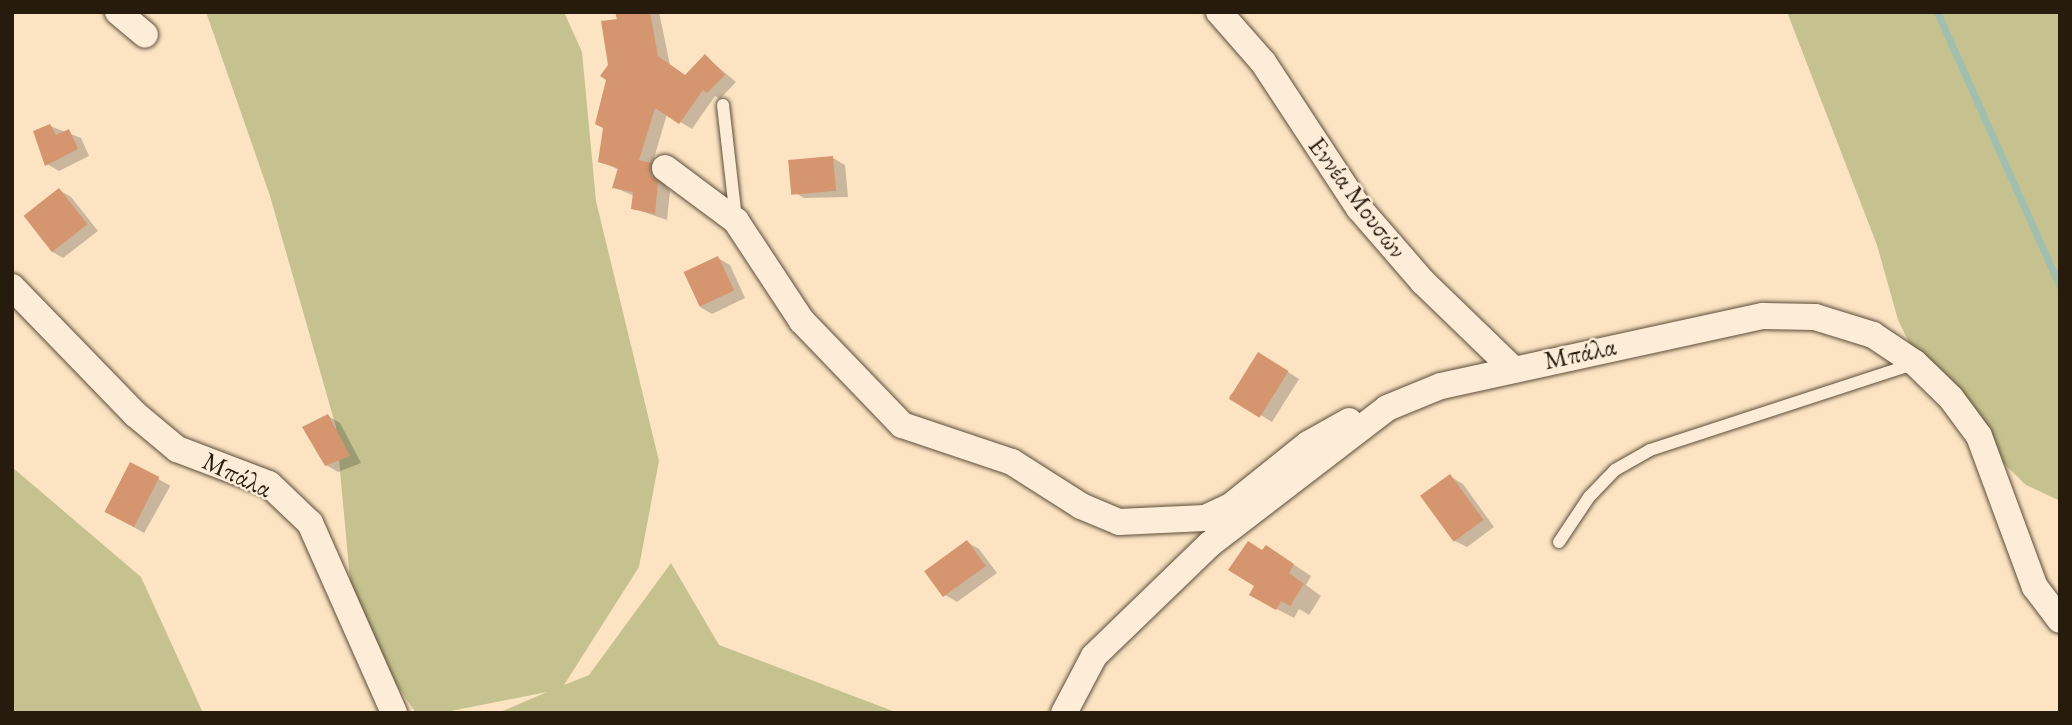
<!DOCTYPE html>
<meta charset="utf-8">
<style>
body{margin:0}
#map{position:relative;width:2072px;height:725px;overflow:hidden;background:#fce4c3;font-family:"EB Garamond",serif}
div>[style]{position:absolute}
.green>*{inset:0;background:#c5c28f}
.shadow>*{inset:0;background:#0003;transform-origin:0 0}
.stream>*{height:7px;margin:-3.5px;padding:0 3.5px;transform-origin:3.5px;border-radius:3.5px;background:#a0bfae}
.building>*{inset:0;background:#d5956e;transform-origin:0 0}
.roads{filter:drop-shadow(0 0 2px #5c4d3a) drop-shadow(0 0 2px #5c4d3a)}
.service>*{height:12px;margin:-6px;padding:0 6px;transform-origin:6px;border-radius:6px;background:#fdedd8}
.minor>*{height:26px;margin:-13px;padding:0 13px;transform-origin:13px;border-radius:13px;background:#fdedd8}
span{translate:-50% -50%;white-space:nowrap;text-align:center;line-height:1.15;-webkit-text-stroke:5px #fdedd8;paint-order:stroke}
.street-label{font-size:26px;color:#261b0c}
.frame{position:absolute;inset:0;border:14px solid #261b0c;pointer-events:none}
</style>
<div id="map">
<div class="green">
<div style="clip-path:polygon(206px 12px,564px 12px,582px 52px,596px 201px,659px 461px,639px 567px,564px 685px,589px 675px,671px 563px,719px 645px,898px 713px,498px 713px,547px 692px,441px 713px,416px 713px,354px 623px,336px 427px,270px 196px)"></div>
<div style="clip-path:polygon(1787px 12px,2060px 12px,2060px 501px,2026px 485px,1936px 398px,1898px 320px,1877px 245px)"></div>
<div style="clip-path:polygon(12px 467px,141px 577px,203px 713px,12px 713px)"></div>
</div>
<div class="shadow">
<div style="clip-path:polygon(617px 12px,659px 12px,670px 65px,686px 76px,705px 56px,736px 82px,720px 99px,715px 96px,692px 129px,667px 114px,652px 165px,662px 171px,662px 182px,670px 191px,667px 220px,632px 208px,634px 196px,614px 187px,619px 170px,600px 161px,619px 20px)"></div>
<div style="clip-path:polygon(50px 126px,81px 138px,89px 156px,59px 171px,47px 164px)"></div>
<div style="clip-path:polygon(833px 158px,845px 165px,848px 197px,804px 198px,792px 191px)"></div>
<div style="clip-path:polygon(59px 190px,71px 197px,98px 231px,63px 258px,51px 251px)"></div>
<div style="clip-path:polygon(718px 258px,730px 265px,745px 298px,712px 314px,700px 307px)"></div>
<div style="clip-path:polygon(1271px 361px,1299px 379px,1272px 422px,1229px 396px)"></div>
<div style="clip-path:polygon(328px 416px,340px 423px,361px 463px,338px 472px,326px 465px)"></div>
<div style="left:131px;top:464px;width:45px;height:54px;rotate:29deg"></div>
<div style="clip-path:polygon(1451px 477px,1463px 484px,1494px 527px,1467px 547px,1455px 541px)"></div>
<div style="clip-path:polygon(967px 542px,979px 549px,997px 573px,957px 602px,945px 595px)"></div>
<div style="clip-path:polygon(1263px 551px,1284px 558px,1311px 576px,1306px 585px,1321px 596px,1309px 615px,1299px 609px,1294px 618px,1269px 605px,1256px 586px)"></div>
</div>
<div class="stream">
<div style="left:1937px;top:12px;width:301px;rotate:65.9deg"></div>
</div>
<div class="building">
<div style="clip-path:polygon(615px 12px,650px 12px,658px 56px,685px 75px,705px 54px,725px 75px,707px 93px,703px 90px,679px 124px,655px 108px,639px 160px,651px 163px,650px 174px,658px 182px,655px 214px,631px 209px,633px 192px,612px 188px,618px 168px,598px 162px,603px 128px,595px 124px,606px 80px,600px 76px,608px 65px,601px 21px,617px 19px)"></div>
<div style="clip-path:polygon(50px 124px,56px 135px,69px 129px,78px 149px,45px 166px,33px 131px)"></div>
<div style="left:833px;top:156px;width:35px;height:45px;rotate:85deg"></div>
<div style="left:59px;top:188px;width:46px;height:45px;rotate:52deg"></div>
<div style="left:718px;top:256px;width:38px;height:38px;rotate:65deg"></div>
<div style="left:1258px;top:352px;width:36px;height:55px;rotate:32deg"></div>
<div style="clip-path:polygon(328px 414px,350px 456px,325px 466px,302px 427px)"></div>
<div style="left:130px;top:462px;width:33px;height:56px;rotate:27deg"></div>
<div style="left:1450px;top:474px;width:57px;height:37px;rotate:54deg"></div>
<div style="left:967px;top:540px;width:32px;height:53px;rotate:54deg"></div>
<div style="clip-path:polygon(1248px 541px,1262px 550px,1266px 545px,1294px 564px,1289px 573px,1304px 584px,1290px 606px,1281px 601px,1276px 610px,1249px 595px,1254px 586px,1228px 570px)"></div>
</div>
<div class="roads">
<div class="service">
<div style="left:723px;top:105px;width:115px;rotate:83.5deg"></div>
<div style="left:1559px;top:542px;width:54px;rotate:-56.3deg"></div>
<div style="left:1589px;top:497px;width:37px;rotate:-46deg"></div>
<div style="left:1615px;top:470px;width:40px;rotate:-29.7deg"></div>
<div style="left:1650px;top:450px;width:277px;rotate:-18.1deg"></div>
</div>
<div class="minor">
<div style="left:118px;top:12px;width:35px;rotate:40deg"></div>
<div style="left:1219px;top:12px;width:67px;rotate:48.7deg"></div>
<div style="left:1263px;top:62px;width:175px;rotate:56.7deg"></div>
<div style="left:1359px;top:208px;width:98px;rotate:49.1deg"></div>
<div style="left:1423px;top:282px;width:125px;rotate:44deg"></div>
<div style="left:665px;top:168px;width:89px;rotate:36.7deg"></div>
<div style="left:736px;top:221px;width:120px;rotate:56.6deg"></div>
<div style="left:802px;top:321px;width:144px;rotate:46.1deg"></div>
<div style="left:902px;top:425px;width:116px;rotate:18.6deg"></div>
<div style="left:1012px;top:462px;width:82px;rotate:32.5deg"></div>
<div style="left:1081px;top:506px;width:41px;rotate:22.8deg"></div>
<div style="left:1119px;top:522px;width:86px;rotate:-2.7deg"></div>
<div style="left:1205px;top:518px;width:29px;rotate:-25deg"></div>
<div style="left:1231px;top:506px;width:99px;rotate:-38.8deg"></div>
<div style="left:1308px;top:444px;width:47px;rotate:-29.3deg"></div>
<div style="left:12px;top:287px;width:177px;rotate:45.9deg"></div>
<div style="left:135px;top:414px;width:55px;rotate:39.8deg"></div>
<div style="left:177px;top:449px;width:98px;rotate:20.8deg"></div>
<div style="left:269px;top:484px;width:57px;rotate:43.6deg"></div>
<div style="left:310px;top:523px;width:208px;rotate:66.1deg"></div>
<div style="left:1064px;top:713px;width:64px;rotate:-62.2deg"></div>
<div style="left:1094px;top:656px;width:161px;rotate:-44deg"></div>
<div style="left:1210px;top:544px;width:223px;rotate:-37.5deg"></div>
<div style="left:1387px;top:408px;width:58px;rotate:-22.2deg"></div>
<div style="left:1441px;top:386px;width:330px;rotate:-12.3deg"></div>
<div style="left:1763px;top:316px;width:52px;rotate:1.1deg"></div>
<div style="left:1815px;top:317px;width:61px;rotate:17.2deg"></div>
<div style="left:1873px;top:335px;width:50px;rotate:33.7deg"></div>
<div style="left:1915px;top:363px;width:50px;rotate:44.2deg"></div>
<div style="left:1951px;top:398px;width:47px;rotate:53.6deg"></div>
<div style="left:1979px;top:436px;width:161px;rotate:69.7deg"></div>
<div style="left:2035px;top:587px;width:41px;rotate:52.9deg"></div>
</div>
</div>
<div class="street-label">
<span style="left:1357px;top:198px;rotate:53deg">Εννέα Μουσών</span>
<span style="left:1580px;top:354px;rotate:-12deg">Μπάλα</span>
<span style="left:237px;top:475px;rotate:25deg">Μπάλα</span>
</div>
<div class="frame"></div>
</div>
